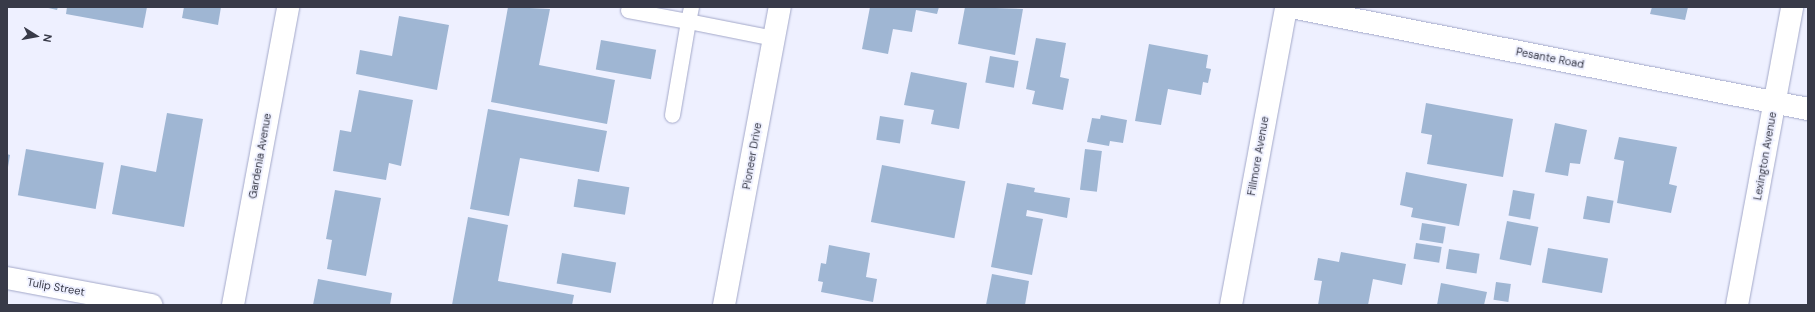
<!DOCTYPE html>
<style>
body{margin:0}
#map{position:relative;width:1815px;height:312px;overflow:hidden;background:#eef0ff;font-family:"DM Sans",sans-serif}
div>[style]{position:absolute}
.building>*{inset:0;background:#9fb6d3;transform-origin:0 0}
.roads{filter:drop-shadow(0 0 1px #a3a8c9) drop-shadow(0 0 1px #a3a8c9)}
.lane>*{height:15px;margin:-7.5px;padding:0 7.5px;transform-origin:7.5px;border-radius:7.5px;background:#fff}
.street>*{height:22px;margin:-11px;padding:0 11px;transform-origin:11px;border-radius:11px;background:#fff}
.secondary>*{height:22px;margin:-11px;padding:0 11px;transform-origin:11px;border-radius:11px;background:#fff}
span{translate:-50% -50%;white-space:nowrap;text-align:center;line-height:1.15;-webkit-text-stroke:3.5px #eef0ff;paint-order:stroke}
.street-label{font-size:11px;color:#383a48}
.frame{position:absolute;inset:0;border:8px solid #383a48;pointer-events:none}
.north{position:absolute;left:16px;top:16px;width:40px;height:40px;-webkit-text-stroke:3px #eef0ff;paint-order:stroke;rotate:101deg;font-size:11px;font-weight:700;line-height:16px;text-align:center;color:#383a48}
.north::after{content:'';display:block;margin:auto;width:14px;height:18px;background:#383a48;clip-path:polygon(50% 0,100% 100%,50% 72%,0 100%)}
</style>
<div id="map">
<div class="building">
<div style="clip-path:polygon(44px 7px,58px 7px,57px 10px)"></div>
<div style="clip-path:polygon(67px 7px,147px 7px,143px 28px,66px 14px)"></div>
<div style="clip-path:polygon(184px 7px,221px 7px,218px 25px,182px 18px)"></div>
<div style="clip-path:polygon(508px 7px,550px 9px,539px 65px,615px 80px,607px 124px,491px 102px)"></div>
<div style="clip-path:polygon(870px 7px,939px 7px,937px 14px,916px 10px,912px 32px,893px 29px,888px 54px,862px 49px)"></div>
<div style="clip-path:polygon(965px 7px,1023px 9px,1015px 55px,958px 44px)"></div>
<div style="clip-path:polygon(1652px 7px,1688px 7px,1685px 20px,1650px 14px)"></div>
<div style="clip-path:polygon(399px 16px,449px 25px,437px 90px,356px 74px,360px 50px,392px 56px)"></div>
<div style="clip-path:polygon(1036px 38px,1066px 43px,1060px 77px,1069px 79px,1063px 110px,1032px 104px,1035px 91px,1026px 89px)"></div>
<div style="left:601px;top:40px;width:56px;height:30px;rotate:10deg"></div>
<div style="clip-path:polygon(1149px 44px,1208px 55px,1206px 68px,1211px 69px,1208px 83px,1203px 82px,1201px 95px,1168px 89px,1161px 125px,1135px 121px)"></div>
<div style="left:990px;top:56px;width:29px;height:27px;rotate:10deg"></div>
<div style="clip-path:polygon(911px 72px,967px 83px,959px 129px,931px 124px,934px 110px,904px 105px)"></div>
<div style="clip-path:polygon(359px 90px,413px 100px,401px 166px,389px 163px,386px 180px,333px 171px,340px 130px,351px 132px)"></div>
<div style="clip-path:polygon(1426px 103px,1513px 119px,1503px 177px,1427px 164px,1432px 135px,1421px 133px)"></div>
<div style="clip-path:polygon(488px 109px,607px 131px,599px 172px,520px 158px,509px 216px,470px 209px)"></div>
<div style="clip-path:polygon(167px 113px,203px 119px,184px 227px,112px 214px,121px 165px,156px 172px)"></div>
<div style="clip-path:polygon(1101px 115px,1127px 120px,1123px 143px,1110px 141px,1109px 146px,1087px 142px,1092px 118px,1100px 119px)"></div>
<div style="left:880px;top:116px;width:24px;height:24px;rotate:9deg"></div>
<div style="clip-path:polygon(1555px 123px,1587px 130px,1580px 164px,1570px 163px,1568px 176px,1545px 172px)"></div>
<div style="clip-path:polygon(1619px 137px,1677px 147px,1669px 184px,1677px 186px,1671px 213px,1617px 203px,1624px 161px,1614px 159px)"></div>
<div style="left:26px;top:149px;width:79px;height:47px;rotate:10deg"></div>
<div style="left:1085px;top:149px;width:17px;height:41px;rotate:7deg"></div>
<div style="clip-path:polygon(7px 154px,10px 155px,8px 167px,7px 167px)"></div>
<div style="left:882px;top:165px;width:85px;height:58px;rotate:11deg"></div>
<div style="clip-path:polygon(1406px 172px,1467px 184px,1459px 226px,1411px 217px,1413px 208px,1400px 205px)"></div>
<div style="left:578px;top:179px;width:52px;height:28px;rotate:9deg"></div>
<div style="clip-path:polygon(1007px 183px,1035px 188px,1034px 192px,1070px 198px,1067px 218px,1027px 210px,1026px 216px,1043px 219px,1032px 275px,991px 267px)"></div>
<div style="clip-path:polygon(335px 190px,381px 198px,366px 276px,327px 269px,332px 240px,326px 239px)"></div>
<div style="left:1513px;top:190px;width:22px;height:26px;rotate:10deg"></div>
<div style="left:1587px;top:196px;width:27px;height:23px;rotate:10deg"></div>
<div style="clip-path:polygon(468px 217px,508px 225px,498px 281px,574px 295px,572px 305px,452px 305px)"></div>
<div style="left:1507px;top:221px;width:32px;height:39px;rotate:11deg"></div>
<div style="left:1422px;top:223px;width:24px;height:17px;rotate:9deg"></div>
<div style="left:1416px;top:243px;width:26px;height:16px;rotate:9deg"></div>
<div style="clip-path:polygon(829px 245px,870px 253px,866px 277px,877px 279px,873px 302px,821px 292px,823px 282px,818px 281px,821px 263px,826px 264px)"></div>
<div style="left:1548px;top:248px;width:61px;height:35px;rotate:10deg"></div>
<div style="left:1449px;top:249px;width:31px;height:20px;rotate:9deg"></div>
<div style="clip-path:polygon(1341px 252px,1406px 264px,1402px 285px,1373px 279px,1368px 305px,1318px 305px,1322px 281px,1314px 280px,1318px 258px,1339px 262px)"></div>
<div style="left:562px;top:253px;width:55px;height:31px;rotate:10deg"></div>
<div style="clip-path:polygon(992px 274px,1029px 281px,1025px 305px,986px 305px)"></div>
<div style="clip-path:polygon(318px 279px,392px 293px,390px 305px,313px 305px)"></div>
<div style="left:1496px;top:282px;width:15px;height:18px;rotate:8deg"></div>
<div style="clip-path:polygon(1441px 283px,1487px 292px,1484px 305px,1437px 305px)"></div>
</div>
<div class="roads">
<div class="lane">
<div style="left:691px;top:7px;width:14px;rotate:102deg"></div>
<div style="left:688px;top:21px;width:88px;rotate:11.2deg"></div>
<div style="left:628px;top:10px;width:61px;rotate:10.4deg"></div>
<div style="left:688px;top:21px;width:95px;rotate:99.7deg"></div>
</div>
<div class="street">
<div style="left:1291px;top:7px;width:527px;rotate:11.16deg"></div>
<div style="left:7px;top:278px;width:147px;rotate:10.6deg"></div>
<div style="left:233px;top:305px;width:303px;rotate:-79.5deg"></div>
<div style="left:1231px;top:305px;width:303px;rotate:-79.5deg"></div>
<div style="left:1737px;top:305px;width:303px;rotate:-79.5deg"></div>
</div>
<div class="secondary">
<div style="left:724px;top:305px;width:303px;rotate:-79.4deg"></div>
</div>
</div>
<div class="street-label">
<span style="left:1550px;top:58px;rotate:11deg">Pesante Road</span>
<span style="left:260px;top:156px;rotate:-80deg">Gardenia Avenue</span>
<span style="left:752px;top:156px;rotate:-80deg">Pioneer Drive</span>
<span style="left:1258px;top:156px;rotate:-80deg">Fillmore Avenue</span>
<span style="left:1765px;top:156px;rotate:-80deg">Lexington Avenue</span>
<span style="left:56px;top:287px;rotate:10deg">Tulip Street</span>
</div>
<div class="frame"></div>
<div class="north">N</div>
</div>
